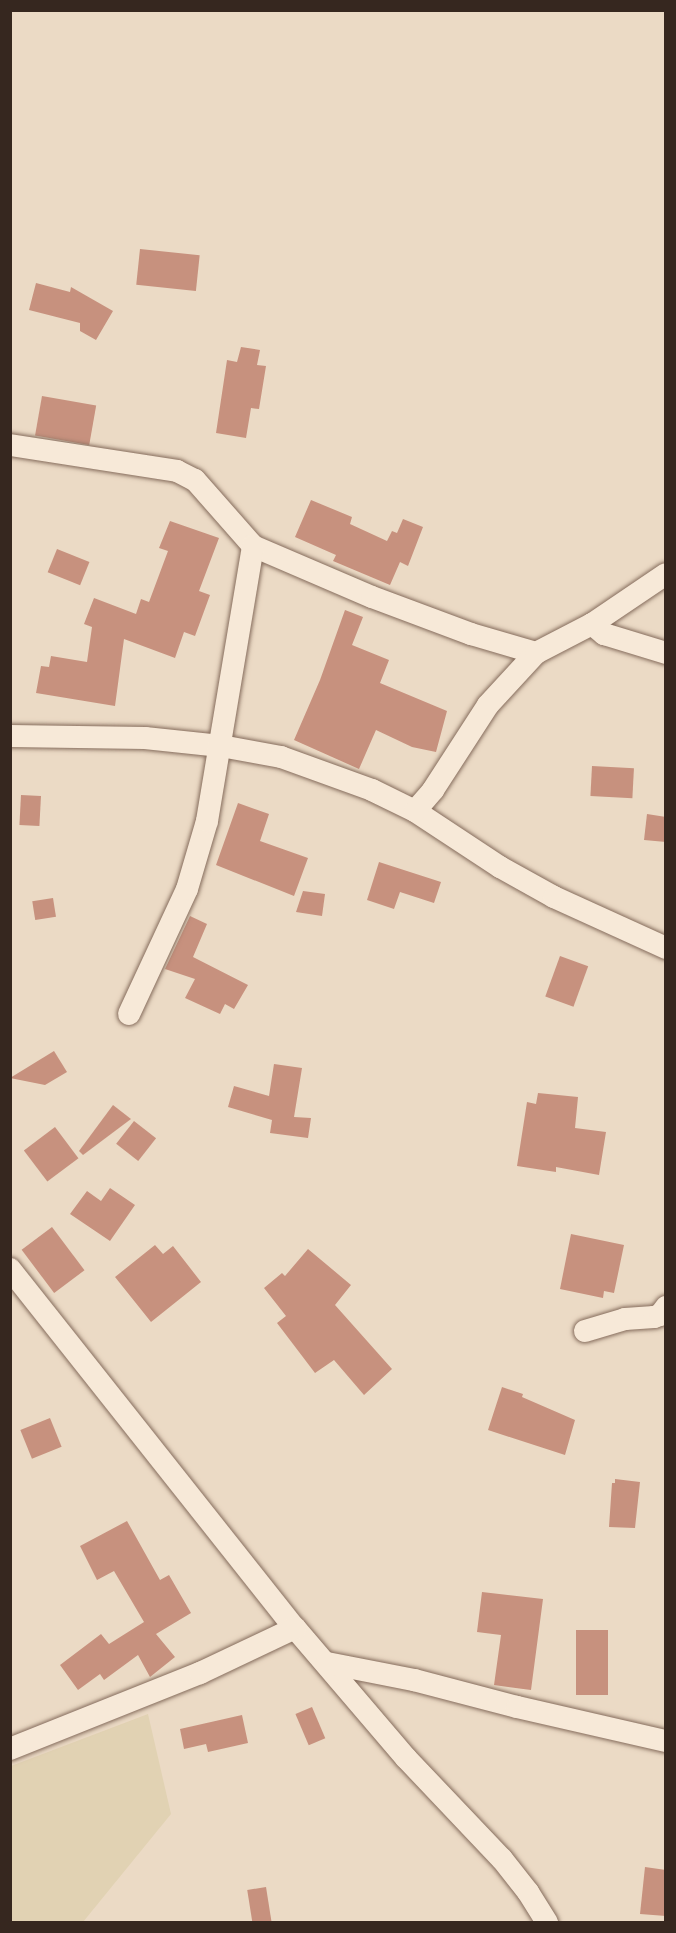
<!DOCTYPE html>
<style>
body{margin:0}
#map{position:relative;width:676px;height:1933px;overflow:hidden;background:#ebdac5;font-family:Lora,serif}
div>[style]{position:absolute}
.farmland>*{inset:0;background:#e1d2b3}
.building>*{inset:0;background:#c7917e;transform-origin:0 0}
.roads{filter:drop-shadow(0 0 2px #856c5c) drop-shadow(0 0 2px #856c5c)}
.street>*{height:22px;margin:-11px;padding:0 11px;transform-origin:11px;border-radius:11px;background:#f7e9d8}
span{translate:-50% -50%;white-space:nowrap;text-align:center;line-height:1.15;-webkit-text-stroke:4.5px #f3e6d5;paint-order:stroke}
.frame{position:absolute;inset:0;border:12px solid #36271f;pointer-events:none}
</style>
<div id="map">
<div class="farmland">
<div style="clip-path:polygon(148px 1714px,171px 1814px,83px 1922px,11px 1922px,11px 1766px)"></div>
</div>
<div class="building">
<div style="left:140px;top:249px;width:60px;height:36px;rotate:6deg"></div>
<div style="clip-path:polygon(36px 283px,70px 292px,71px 287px,113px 311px,96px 340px,80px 331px,80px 323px,29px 310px)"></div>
<div style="clip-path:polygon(241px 347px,260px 350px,257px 365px,266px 366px,259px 409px,251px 408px,246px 438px,216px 433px,227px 360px,237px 362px)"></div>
<div style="left:42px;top:396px;width:55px;height:40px;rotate:10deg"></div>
<div style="clip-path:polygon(311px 500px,352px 517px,350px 524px,387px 541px,392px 531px,397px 533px,403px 519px,423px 527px,408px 566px,400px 562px,390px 585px,333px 561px,336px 555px,295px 537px)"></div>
<div style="clip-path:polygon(170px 521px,219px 538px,199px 591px,210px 595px,195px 636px,184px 632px,175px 658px,124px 639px,115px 706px,36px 693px,41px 666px,49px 667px,51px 656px,87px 662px,92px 627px,84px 624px,94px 598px,136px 614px,141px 599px,149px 602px,168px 551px,159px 548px)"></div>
<div style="left:57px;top:549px;width:35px;height:25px;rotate:22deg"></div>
<div style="clip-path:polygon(345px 610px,363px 617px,352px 645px,389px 660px,380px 683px,447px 711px,436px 752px,412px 747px,376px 730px,359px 769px,294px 740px,320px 680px)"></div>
<div style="left:592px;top:766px;width:42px;height:30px;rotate:3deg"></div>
<div style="left:21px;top:795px;width:20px;height:30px;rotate:3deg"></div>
<div style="clip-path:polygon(238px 803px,269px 814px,260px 841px,308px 858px,294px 896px,216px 865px)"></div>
<div style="clip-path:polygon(647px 814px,666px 817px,666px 842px,644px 840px)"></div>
<div style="clip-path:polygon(379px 862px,441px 882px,434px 903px,400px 892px,394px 909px,367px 900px)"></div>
<div style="clip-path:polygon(303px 891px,325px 894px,322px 916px,296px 912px)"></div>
<div style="left:53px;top:898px;width:19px;height:21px;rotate:81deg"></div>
<div style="clip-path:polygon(190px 916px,207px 924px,193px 957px,248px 985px,234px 1009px,225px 1004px,220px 1014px,185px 998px,195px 979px,165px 969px)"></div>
<div style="left:560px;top:956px;width:30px;height:43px;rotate:20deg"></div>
<div style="clip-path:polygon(54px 1051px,67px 1072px,45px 1085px,10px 1078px)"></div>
<div style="clip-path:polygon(274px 1064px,302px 1068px,294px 1117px,311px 1118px,308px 1138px,270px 1133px,272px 1120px,228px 1107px,234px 1086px,269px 1096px)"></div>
<div style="clip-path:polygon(538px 1093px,578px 1097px,575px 1128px,606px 1132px,599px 1175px,556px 1167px,556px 1172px,517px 1166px,527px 1102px,536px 1104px)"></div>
<div style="clip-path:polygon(113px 1105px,131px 1119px,83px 1155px,79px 1151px)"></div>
<div style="left:134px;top:1121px;width:28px;height:29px;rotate:38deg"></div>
<div style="left:55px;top:1127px;width:39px;height:39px;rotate:53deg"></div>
<div style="clip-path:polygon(110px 1188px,135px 1205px,110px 1241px,70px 1214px,87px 1191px,101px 1201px)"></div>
<div style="left:52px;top:1227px;width:54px;height:38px;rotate:53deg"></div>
<div style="clip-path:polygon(571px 1234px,624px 1245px,614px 1293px,604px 1291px,603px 1298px,560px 1289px)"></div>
<div style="clip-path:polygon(155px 1245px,163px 1254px,173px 1246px,201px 1282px,151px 1322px,115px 1277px)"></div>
<div style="clip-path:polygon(308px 1249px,351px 1285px,335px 1305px,392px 1369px,364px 1395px,334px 1360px,315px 1373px,277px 1323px,286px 1316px,264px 1288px,282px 1273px,285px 1276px)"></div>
<div style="clip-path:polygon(502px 1387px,523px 1394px,522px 1397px,575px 1420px,565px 1455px,488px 1430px)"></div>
<div style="left:50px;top:1418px;width:31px;height:32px;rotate:68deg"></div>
<div style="clip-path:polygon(615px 1479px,640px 1482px,635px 1528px,609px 1527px,612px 1483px,615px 1483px)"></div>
<div style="clip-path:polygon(127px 1521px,160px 1580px,169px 1575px,191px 1613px,156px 1634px,175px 1657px,150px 1677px,138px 1655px,104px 1680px,100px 1674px,78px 1690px,60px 1665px,101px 1634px,109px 1644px,144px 1622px,114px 1571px,97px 1580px,80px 1546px)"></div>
<div style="clip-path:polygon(482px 1592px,543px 1599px,531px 1690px,494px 1685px,501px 1635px,477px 1632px)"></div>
<div style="left:576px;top:1630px;width:32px;height:65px"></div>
<div style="left:312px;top:1707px;width:34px;height:18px;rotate:67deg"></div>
<div style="clip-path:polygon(242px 1715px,248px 1743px,208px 1752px,206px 1744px,184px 1749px,180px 1729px)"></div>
<div style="clip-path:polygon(645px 1867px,666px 1870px,666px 1916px,640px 1914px)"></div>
<div style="left:266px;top:1887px;width:36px;height:19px;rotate:81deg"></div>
</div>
<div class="roads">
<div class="street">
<div style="left:10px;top:445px;width:169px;rotate:8.8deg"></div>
<div style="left:177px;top:471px;width:20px;rotate:27deg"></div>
<div style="left:195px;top:480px;width:88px;rotate:48.7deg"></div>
<div style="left:253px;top:546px;width:129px;rotate:23.2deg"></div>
<div style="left:372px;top:597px;width:106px;rotate:20.5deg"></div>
<div style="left:471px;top:634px;width:68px;rotate:16.3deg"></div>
<div style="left:592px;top:624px;width:16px;rotate:40deg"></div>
<div style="left:604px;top:634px;width:65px;rotate:17deg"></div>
<div style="left:10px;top:736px;width:135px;rotate:0.8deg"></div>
<div style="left:145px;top:738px;width:76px;rotate:6deg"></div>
<div style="left:221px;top:746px;width:61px;rotate:10.4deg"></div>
<div style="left:281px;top:757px;width:97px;rotate:19.9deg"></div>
<div style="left:372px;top:790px;width:48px;rotate:26deg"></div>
<div style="left:415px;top:811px;width:102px;rotate:33.4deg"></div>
<div style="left:500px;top:867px;width:62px;rotate:29.1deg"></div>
<div style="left:554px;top:897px;width:123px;rotate:24.5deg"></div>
<div style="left:415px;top:811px;width:28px;rotate:-49deg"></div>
<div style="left:433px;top:790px;width:101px;rotate:-57.1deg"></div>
<div style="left:488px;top:705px;width:71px;rotate:-47.3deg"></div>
<div style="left:536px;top:653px;width:63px;rotate:-27.4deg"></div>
<div style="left:592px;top:624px;width:89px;rotate:-34deg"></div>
<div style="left:129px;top:1014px;width:138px;rotate:-65.1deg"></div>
<div style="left:187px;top:889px;width:71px;rotate:-73.6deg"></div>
<div style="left:207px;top:821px;width:279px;rotate:-80.5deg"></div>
<div style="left:10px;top:1269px;width:458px;rotate:51.6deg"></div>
<div style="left:295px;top:1628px;width:171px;rotate:49.5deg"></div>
<div style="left:406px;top:1758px;width:139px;rotate:46.5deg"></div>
<div style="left:502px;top:1859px;width:42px;rotate:51.8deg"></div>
<div style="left:528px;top:1892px;width:36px;rotate:58deg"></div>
<div style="left:585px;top:1331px;width:42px;rotate:-16.7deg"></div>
<div style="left:625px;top:1319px;width:29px;rotate:-4deg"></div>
<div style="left:654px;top:1317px;width:6px;rotate:-18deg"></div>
<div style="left:660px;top:1315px;width:10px;rotate:-53deg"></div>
<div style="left:327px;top:1663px;width:89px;rotate:11.1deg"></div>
<div style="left:414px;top:1680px;width:106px;rotate:14.7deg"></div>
<div style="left:517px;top:1707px;width:153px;rotate:12.9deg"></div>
<div style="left:10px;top:1749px;width:205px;rotate:-21.8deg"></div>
<div style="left:200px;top:1673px;width:105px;rotate:-25.3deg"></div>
</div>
</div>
<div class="frame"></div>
</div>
